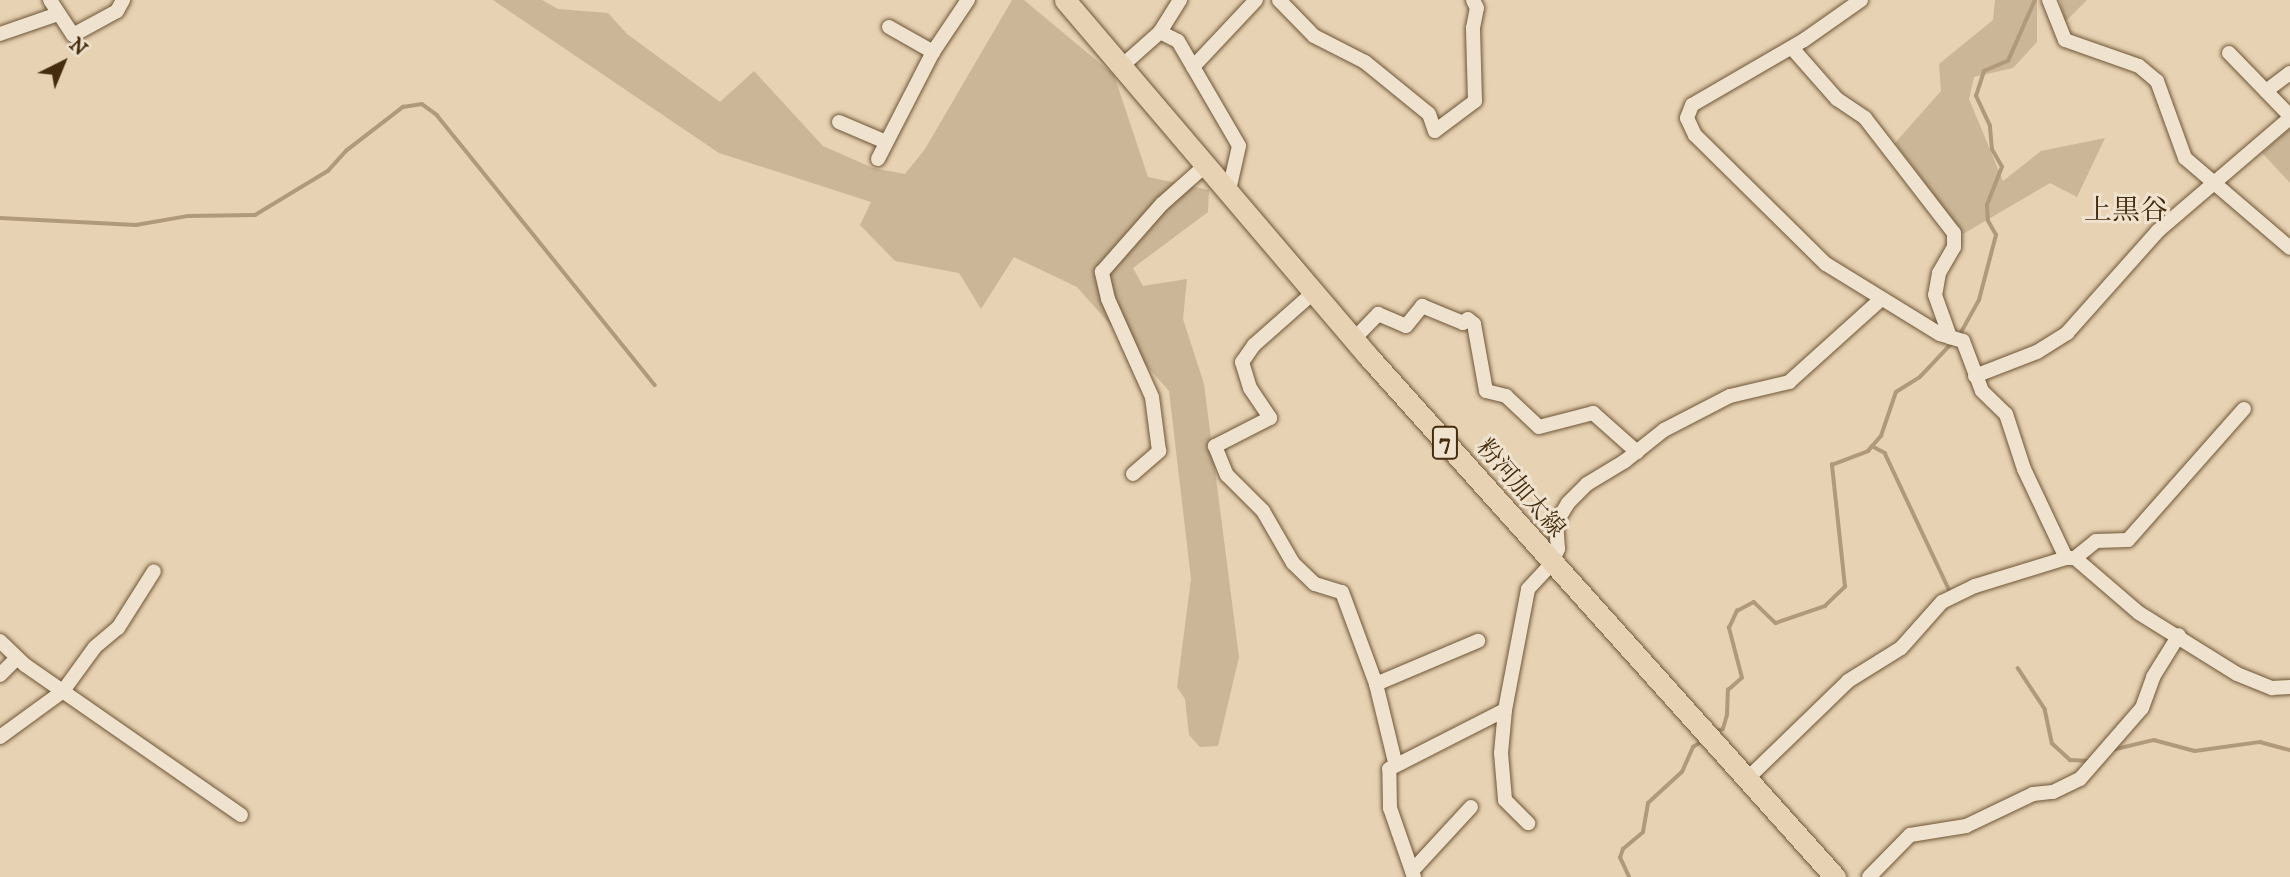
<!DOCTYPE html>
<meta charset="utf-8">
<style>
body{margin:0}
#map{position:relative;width:2290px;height:877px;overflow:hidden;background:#e7d2b3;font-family:"IM FELL DW Pica","Noto Serif JP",serif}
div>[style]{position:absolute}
.green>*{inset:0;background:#cbb697}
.stream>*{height:3.5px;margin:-1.75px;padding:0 1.75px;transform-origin:1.75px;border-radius:1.75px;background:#b09a7b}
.roads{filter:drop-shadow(0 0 2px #6e5637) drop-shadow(0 0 2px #6e5637)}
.minor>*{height:14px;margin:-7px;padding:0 7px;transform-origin:7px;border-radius:7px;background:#efe2ce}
.primary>*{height:21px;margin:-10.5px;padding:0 10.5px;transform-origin:10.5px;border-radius:10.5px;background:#e7d2b3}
span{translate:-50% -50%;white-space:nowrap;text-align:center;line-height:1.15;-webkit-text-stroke:6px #efe2ce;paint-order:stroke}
.shield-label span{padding:2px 5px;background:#efe2ce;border:2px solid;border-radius:5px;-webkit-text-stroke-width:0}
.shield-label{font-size:23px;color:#452c0e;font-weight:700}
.street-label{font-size:24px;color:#452c0e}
.quarter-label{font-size:28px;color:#452c0e}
.north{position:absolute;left:28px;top:28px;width:70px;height:70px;-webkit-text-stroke:5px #efe2ce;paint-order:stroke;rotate:43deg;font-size:19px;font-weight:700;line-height:28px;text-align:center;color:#452c0e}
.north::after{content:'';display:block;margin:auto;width:24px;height:32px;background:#452c0e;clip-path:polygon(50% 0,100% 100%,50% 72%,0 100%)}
</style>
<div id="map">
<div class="green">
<div style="clip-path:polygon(493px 0,542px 0,558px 9px,608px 13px,627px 34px,720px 102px,754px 71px,823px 146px,873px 168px,905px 174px,925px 149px,1012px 0,1024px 0,1114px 75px,1148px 177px,1209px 190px,1208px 212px,1133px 268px,1143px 286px,1187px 279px,1183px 319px,1204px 384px,1239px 657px,1218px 746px,1200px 747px,1189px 735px,1185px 699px,1177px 687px,1191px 579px,1169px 391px,1077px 287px,1014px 257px,981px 309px,959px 273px,895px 261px,860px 225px,871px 202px,719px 153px)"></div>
<div style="clip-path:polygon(1995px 0,2037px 0,2037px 42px,2013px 68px,1974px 77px,1969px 99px,2003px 181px,2041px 151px,2105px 138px,2077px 197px,2050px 183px,1963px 234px,1895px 143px,1941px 91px,1939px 64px,1993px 20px)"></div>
<div style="clip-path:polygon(2060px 0,2087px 0,2065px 22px)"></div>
<div style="clip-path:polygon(2290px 128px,2290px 183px,2262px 153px)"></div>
</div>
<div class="stream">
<div style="left:0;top:218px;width:136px;rotate:2.9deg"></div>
<div style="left:136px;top:225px;width:53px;rotate:-9.8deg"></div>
<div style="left:188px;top:216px;width:67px;rotate:-0.9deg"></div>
<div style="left:255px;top:215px;width:85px;rotate:-31.1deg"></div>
<div style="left:328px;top:171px;width:27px;rotate:-48deg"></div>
<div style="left:346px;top:151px;width:72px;rotate:-37.7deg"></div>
<div style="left:403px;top:107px;width:19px;rotate:-9deg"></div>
<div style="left:422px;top:104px;width:19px;rotate:36deg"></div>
<div style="left:437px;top:115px;width:347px;rotate:51.1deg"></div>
<div style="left:1959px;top:336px;width:41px;rotate:-60.9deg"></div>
<div style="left:1979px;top:300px;width:67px;rotate:-75.3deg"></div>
<div style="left:1996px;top:235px;width:16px;rotate:-120deg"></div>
<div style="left:1988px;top:221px;width:16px;rotate:-94deg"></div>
<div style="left:1987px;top:205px;width:41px;rotate:-68.5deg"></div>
<div style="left:2002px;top:167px;width:20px;rotate:-120deg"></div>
<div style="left:1992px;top:150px;width:24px;rotate:-95deg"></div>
<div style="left:1990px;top:126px;width:33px;rotate:-115deg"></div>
<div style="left:1976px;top:96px;width:26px;rotate:-72deg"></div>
<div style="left:1984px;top:71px;width:26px;rotate:-23deg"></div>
<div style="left:2008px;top:61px;width:67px;rotate:-66.1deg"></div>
<div style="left:1872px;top:446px;width:15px;rotate:28deg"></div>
<div style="left:1885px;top:453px;width:153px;rotate:64.8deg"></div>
<div style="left:2018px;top:668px;width:49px;rotate:56.6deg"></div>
<div style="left:2045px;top:709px;width:35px;rotate:78deg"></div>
<div style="left:2052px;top:743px;width:25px;rotate:43deg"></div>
<div style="left:2070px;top:760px;width:20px;rotate:3deg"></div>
<div style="left:1714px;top:732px;width:9px;rotate:-18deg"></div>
<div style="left:1723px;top:729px;width:15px;rotate:-74deg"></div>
<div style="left:1727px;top:715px;width:25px;rotate:-88deg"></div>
<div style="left:1728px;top:690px;width:18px;rotate:-41deg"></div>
<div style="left:1742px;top:678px;width:52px;rotate:-104.6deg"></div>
<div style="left:1729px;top:628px;width:19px;rotate:-65deg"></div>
<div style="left:1737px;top:611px;width:19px;rotate:-28deg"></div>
<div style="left:1754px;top:602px;width:30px;rotate:44deg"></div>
<div style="left:1776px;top:623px;width:52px;rotate:-19.1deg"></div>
<div style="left:1825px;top:606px;width:28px;rotate:-44deg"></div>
<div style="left:1845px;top:587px;width:123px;rotate:-96.1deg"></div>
<div style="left:1832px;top:465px;width:39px;rotate:-21deg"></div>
<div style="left:1868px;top:451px;width:20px;rotate:-49deg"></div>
<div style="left:1881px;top:436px;width:46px;rotate:-71.2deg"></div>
<div style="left:1896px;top:392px;width:28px;rotate:-32deg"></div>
<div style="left:1920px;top:377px;width:48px;rotate:-46.7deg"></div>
<div style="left:2112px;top:750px;width:43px;rotate:-13.4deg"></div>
<div style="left:2154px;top:740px;width:42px;rotate:15deg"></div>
<div style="left:2195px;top:751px;width:66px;rotate:-7.9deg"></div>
<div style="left:2260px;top:742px;width:31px;rotate:15deg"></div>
<div style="left:1629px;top:877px;width:21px;rotate:-115deg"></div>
<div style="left:1620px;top:858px;width:9px;rotate:-72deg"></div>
<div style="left:1623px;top:849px;width:26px;rotate:-40deg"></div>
<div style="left:1643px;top:832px;width:29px;rotate:-80deg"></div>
<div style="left:1648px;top:803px;width:46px;rotate:-42.4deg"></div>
<div style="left:1682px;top:772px;width:27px;rotate:-66deg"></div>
<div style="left:1693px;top:747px;width:9px;rotate:-32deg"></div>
</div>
<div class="roads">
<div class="minor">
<div style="left:50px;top:0;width:42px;rotate:56.7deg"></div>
<div style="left:73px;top:35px;width:50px;rotate:-28.6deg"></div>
<div style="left:117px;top:11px;width:13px;rotate:-61deg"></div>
<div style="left:1279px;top:0;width:50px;rotate:45.8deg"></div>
<div style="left:1314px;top:36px;width:57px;rotate:27deg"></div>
<div style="left:1365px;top:62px;width:82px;rotate:39.1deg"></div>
<div style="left:1429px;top:114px;width:18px;rotate:71deg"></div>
<div style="left:1435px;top:131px;width:50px;rotate:-36.9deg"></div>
<div style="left:1475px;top:101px;width:73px;rotate:-91.6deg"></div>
<div style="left:1473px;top:28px;width:20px;rotate:-79deg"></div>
<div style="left:1477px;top:8px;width:9px;rotate:-117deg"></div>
<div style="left:1861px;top:0;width:70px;rotate:144.9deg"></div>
<div style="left:1804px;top:40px;width:129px;rotate:149.9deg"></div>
<div style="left:1692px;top:105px;width:14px;rotate:111deg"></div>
<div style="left:1687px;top:118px;width:19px;rotate:65deg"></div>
<div style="left:1695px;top:135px;width:184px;rotate:44.6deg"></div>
<div style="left:1826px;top:264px;width:134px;rotate:31.6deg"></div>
<div style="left:1940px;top:334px;width:24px;rotate:17deg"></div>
<div style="left:1963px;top:341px;width:53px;rotate:69.2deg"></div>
<div style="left:1982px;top:391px;width:33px;rotate:44deg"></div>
<div style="left:2006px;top:414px;width:58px;rotate:71.9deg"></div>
<div style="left:2024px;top:469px;width:98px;rotate:64.7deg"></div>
<div style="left:2049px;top:0;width:43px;rotate:68.2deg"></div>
<div style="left:2065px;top:40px;width:78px;rotate:19.4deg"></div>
<div style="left:2139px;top:66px;width:23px;rotate:40deg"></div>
<div style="left:2157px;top:81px;width:82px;rotate:70deg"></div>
<div style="left:2185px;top:158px;width:138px;rotate:40.6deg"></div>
<div style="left:889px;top:27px;width:51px;rotate:29.6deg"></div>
<div style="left:1160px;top:32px;width:20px;rotate:27deg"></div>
<div style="left:1178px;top:41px;width:121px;rotate:59.8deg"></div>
<div style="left:1239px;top:146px;width:45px;rotate:102.8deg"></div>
<div style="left:0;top:34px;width:61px;rotate:-19deg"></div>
<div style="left:1792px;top:48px;width:68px;rotate:48.6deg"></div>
<div style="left:1837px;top:99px;width:34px;rotate:34deg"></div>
<div style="left:1865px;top:118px;width:145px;rotate:52.3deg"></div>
<div style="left:1954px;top:233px;width:14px;rotate:90deg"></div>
<div style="left:1954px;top:247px;width:30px;rotate:120deg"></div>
<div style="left:1939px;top:273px;width:22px;rotate:100deg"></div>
<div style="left:1935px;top:295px;width:45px;rotate:70.3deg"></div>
<div style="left:2229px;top:53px;width:88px;rotate:45.9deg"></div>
<div style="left:1123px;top:65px;width:50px;rotate:-41.7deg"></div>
<div style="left:1160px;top:32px;width:38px;rotate:-58deg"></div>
<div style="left:1193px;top:67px;width:92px;rotate:-46.8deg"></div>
<div style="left:2266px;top:91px;width:30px;rotate:-37deg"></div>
<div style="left:839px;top:122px;width:51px;rotate:23.1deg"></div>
<div style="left:878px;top:159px;width:120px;rotate:-62.8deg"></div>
<div style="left:933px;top:52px;width:63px;rotate:-56.1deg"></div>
<div style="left:1314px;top:292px;width:80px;rotate:138.5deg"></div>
<div style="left:1254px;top:345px;width:21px;rotate:125deg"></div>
<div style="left:1242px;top:362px;width:27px;rotate:73deg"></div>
<div style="left:1250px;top:388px;width:36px;rotate:56deg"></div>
<div style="left:1270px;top:418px;width:62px;rotate:153deg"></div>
<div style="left:1215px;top:446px;width:31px;rotate:68deg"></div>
<div style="left:1227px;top:475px;width:51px;rotate:45deg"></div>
<div style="left:1263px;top:511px;width:60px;rotate:60deg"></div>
<div style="left:1293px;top:563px;width:30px;rotate:44deg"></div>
<div style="left:1315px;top:584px;width:28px;rotate:17deg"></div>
<div style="left:1342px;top:592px;width:98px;rotate:69.7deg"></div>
<div style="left:1376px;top:684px;width:80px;rotate:76.3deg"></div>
<div style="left:1354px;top:339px;width:35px;rotate:-46deg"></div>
<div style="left:1378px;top:314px;width:30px;rotate:23deg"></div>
<div style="left:1406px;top:326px;width:26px;rotate:-51deg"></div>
<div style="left:1422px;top:306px;width:44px;rotate:22.5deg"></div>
<div style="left:1463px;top:323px;width:6px;rotate:-39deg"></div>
<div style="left:1468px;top:319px;width:8px;rotate:40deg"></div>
<div style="left:1474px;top:324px;width:68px;rotate:79.8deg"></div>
<div style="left:1486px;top:391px;width:21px;rotate:14deg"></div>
<div style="left:1506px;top:396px;width:45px;rotate:43.2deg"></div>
<div style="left:1539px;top:427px;width:56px;rotate:-14.5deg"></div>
<div style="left:1593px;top:413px;width:59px;rotate:41.6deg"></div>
<div style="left:1975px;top:376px;width:66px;rotate:-21.2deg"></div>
<div style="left:2037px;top:352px;width:36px;rotate:-32deg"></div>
<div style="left:2067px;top:333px;width:137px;rotate:-48.3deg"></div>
<div style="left:2158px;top:231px;width:174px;rotate:-40.6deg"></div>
<div style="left:1133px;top:474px;width:35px;rotate:-41deg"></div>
<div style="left:1159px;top:451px;width:54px;rotate:-97.4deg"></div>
<div style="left:1152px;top:397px;width:107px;rotate:-114.2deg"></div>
<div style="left:1108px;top:299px;width:28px;rotate:-103deg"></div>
<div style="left:1102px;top:272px;width:91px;rotate:-48.6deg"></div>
<div style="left:1162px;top:204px;width:59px;rotate:-41.6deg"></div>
<div style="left:2075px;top:558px;width:27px;rotate:-39deg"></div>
<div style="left:2096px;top:541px;width:32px;rotate:-2deg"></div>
<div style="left:2128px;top:540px;width:175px;rotate:-48.5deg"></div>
<div style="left:0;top:641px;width:35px;rotate:44deg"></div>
<div style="left:25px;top:665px;width:263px;rotate:34.8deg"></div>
<div style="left:0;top:675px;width:24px;rotate:-45deg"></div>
<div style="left:1376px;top:684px;width:111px;rotate:-22.9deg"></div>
<div style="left:1505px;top:710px;width:43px;rotate:95.3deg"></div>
<div style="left:1501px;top:753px;width:47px;rotate:85.1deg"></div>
<div style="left:1505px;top:800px;width:33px;rotate:45deg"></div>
<div style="left:0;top:737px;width:78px;rotate:-36.1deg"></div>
<div style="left:63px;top:691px;width:54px;rotate:-54deg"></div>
<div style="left:95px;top:647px;width:30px;rotate:-40deg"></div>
<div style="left:118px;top:628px;width:67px;rotate:-57.7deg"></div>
<div style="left:1746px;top:780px;width:142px;rotate:-44.1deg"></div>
<div style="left:1848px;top:681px;width:62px;rotate:-31.9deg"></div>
<div style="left:1901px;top:648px;width:62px;rotate:-48.3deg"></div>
<div style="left:1942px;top:602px;width:37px;rotate:-26deg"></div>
<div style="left:1975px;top:586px;width:95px;rotate:-17.1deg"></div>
<div style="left:2066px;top:558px;width:9px"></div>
<div style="left:2075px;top:558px;width:84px;rotate:40.7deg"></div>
<div style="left:2139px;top:613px;width:115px;rotate:31.9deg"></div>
<div style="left:2237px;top:674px;width:38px;rotate:22deg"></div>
<div style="left:2272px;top:688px;width:18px;rotate:-3deg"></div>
<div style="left:1412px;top:871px;width:87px;rotate:-47.3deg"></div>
<div style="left:1414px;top:877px;width:73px;rotate:-109.2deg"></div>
<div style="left:1390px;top:808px;width:39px;rotate:-91deg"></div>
<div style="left:1389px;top:769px;width:130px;rotate:-27deg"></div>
<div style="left:1505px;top:710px;width:123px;rotate:-79.2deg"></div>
<div style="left:1528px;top:589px;width:34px;rotate:-47deg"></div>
<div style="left:1551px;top:564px;width:17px;rotate:-65deg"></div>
<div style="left:1558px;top:549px;width:26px;rotate:-94deg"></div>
<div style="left:1556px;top:523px;width:23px;rotate:-59deg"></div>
<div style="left:1568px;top:503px;width:27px;rotate:-45deg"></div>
<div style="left:1587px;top:484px;width:44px;rotate:-31.2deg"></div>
<div style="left:1625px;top:461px;width:50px;rotate:-38.5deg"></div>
<div style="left:1664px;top:430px;width:74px;rotate:-27.3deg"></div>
<div style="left:1730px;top:396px;width:61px;rotate:-13.3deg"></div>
<div style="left:1789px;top:382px;width:122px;rotate:-42deg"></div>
<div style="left:1869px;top:877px;width:59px;rotate:-45.7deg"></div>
<div style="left:1910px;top:835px;width:57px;rotate:-9.1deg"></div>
<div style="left:1966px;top:826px;width:74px;rotate:-25.5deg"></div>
<div style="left:2033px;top:794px;width:20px;rotate:-6deg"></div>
<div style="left:2053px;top:792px;width:30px;rotate:-26deg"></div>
<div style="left:2080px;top:779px;width:94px;rotate:-48.9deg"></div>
<div style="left:2142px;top:708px;width:33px;rotate:-70deg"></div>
<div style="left:2153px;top:677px;width:49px;rotate:-58.2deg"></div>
</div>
<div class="primary">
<div style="left:1065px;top:0;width:467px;rotate:49.6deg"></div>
<div style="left:1368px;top:356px;width:700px;rotate:48.13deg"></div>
</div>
</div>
<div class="shield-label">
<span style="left:1445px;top:443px">7</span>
</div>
<div class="street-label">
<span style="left:1520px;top:489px;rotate:49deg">粉河加太線</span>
</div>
<div class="quarter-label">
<span style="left:2126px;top:211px">上黒谷</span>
</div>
<div class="north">N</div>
</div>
